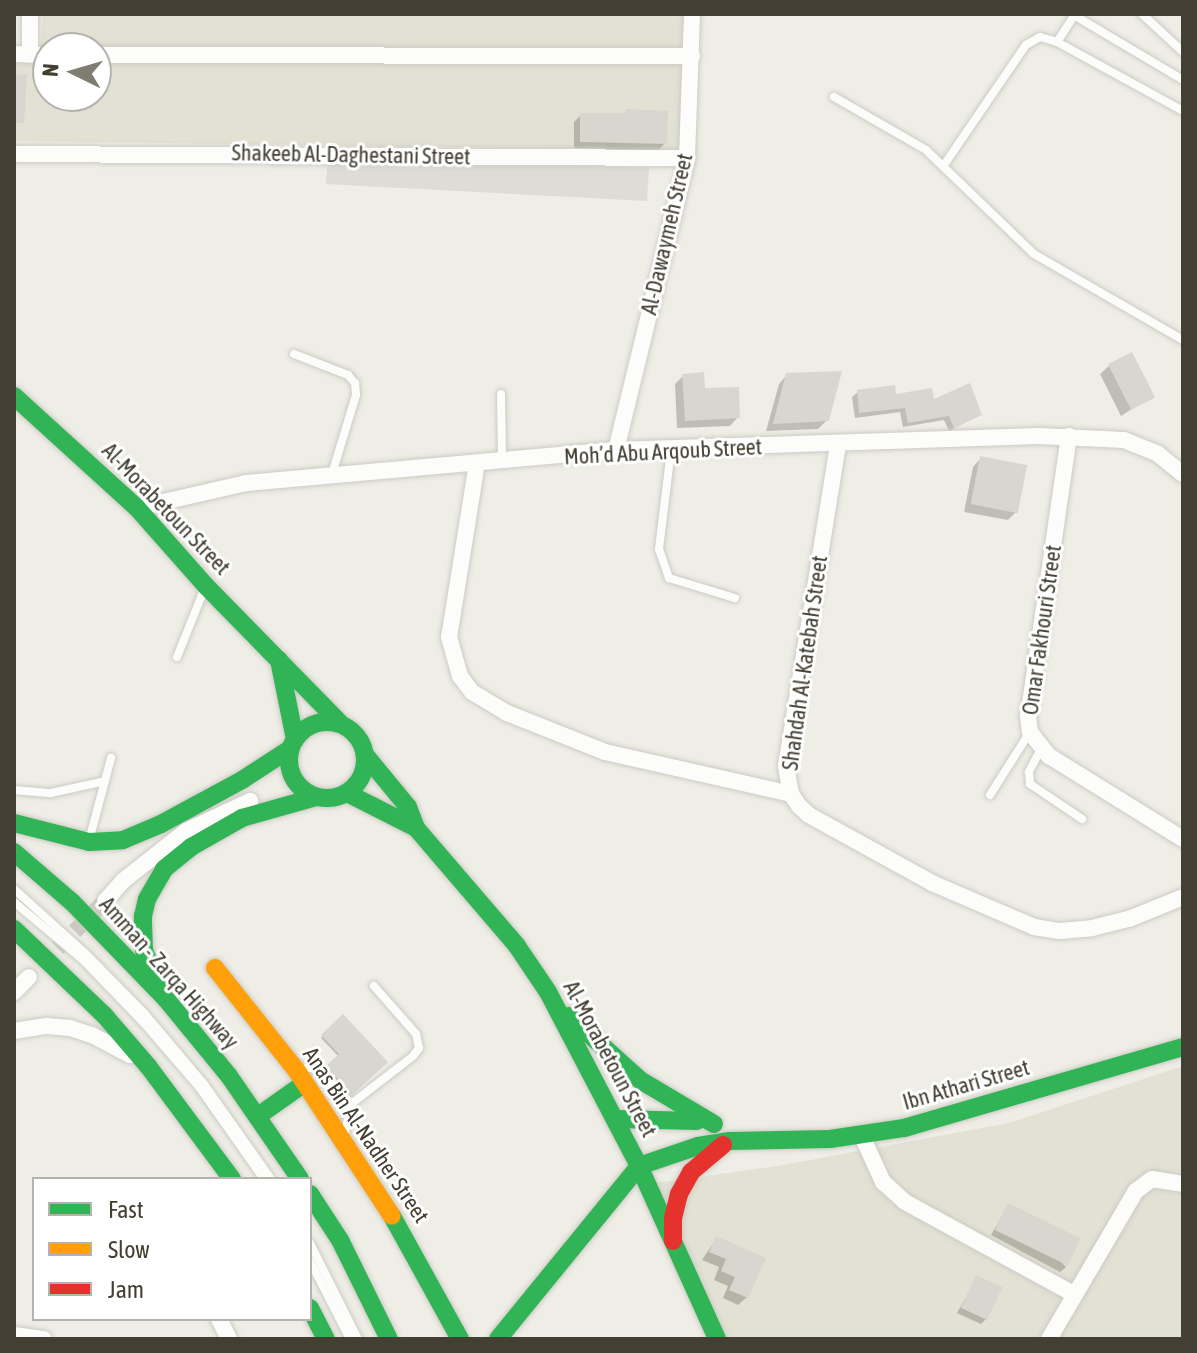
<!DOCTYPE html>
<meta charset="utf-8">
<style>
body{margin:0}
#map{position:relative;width:1197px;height:1353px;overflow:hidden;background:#eeede6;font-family:"Asap Condensed",sans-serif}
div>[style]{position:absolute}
.residential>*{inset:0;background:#e2e1d3}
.parking>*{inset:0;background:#dddcd6}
.shadow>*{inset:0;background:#0003}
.building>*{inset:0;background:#d7d6cf;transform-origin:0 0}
.street-tunnel>*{height:16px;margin-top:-8px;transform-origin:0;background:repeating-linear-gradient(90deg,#cccac2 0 16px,transparent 0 24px)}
.roads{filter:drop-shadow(0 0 2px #cccbc4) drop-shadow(0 0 2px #cccbc4)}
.lane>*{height:8px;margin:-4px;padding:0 4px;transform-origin:4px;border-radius:4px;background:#fcfcfb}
.street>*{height:16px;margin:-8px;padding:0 8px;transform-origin:8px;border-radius:8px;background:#fcfcfb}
.fast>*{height:18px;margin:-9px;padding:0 9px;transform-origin:9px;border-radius:9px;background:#30b455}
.fast>.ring{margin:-9px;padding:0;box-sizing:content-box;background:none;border:18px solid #30b455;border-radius:50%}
.slow>*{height:18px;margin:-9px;padding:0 9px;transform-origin:9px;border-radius:9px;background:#ff9f0a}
.jam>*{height:18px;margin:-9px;padding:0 9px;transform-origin:9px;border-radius:9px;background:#e5322d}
span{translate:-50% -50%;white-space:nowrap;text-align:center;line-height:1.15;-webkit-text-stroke:6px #fff;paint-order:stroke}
.street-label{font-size:22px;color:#434033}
.frame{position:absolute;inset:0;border:16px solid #434033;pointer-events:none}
.legend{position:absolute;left:32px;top:1177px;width:280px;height:144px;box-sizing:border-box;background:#fff;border:2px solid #b4b3ad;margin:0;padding:10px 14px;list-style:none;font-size:24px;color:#434033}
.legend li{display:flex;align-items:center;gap:16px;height:40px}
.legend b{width:40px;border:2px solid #b4b3ad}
.north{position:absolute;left:32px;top:32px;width:80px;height:80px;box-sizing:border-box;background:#fff;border:2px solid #b4b3ad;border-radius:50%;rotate:275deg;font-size:22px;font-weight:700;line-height:32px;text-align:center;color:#434033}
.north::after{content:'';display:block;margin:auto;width:28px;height:36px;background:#7f7d72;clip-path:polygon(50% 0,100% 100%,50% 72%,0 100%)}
</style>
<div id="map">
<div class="residential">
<div style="clip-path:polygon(evenodd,43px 14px,694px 14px,686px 150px,14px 141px,14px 59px,40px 60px,43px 14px,48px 48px,96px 48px,96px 96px,48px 96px,48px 48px)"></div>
<div style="clip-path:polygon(1183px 1066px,1183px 1339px,725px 1339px,654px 1183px,778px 1166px,1009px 1123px)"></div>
</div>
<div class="parking">
<div style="clip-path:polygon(328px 156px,649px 168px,647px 201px,326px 184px)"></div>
</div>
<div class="shadow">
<div style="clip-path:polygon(581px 115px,665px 143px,658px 151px,574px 148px,574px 122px)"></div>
<div style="clip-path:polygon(1109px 366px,1152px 396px,1121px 416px,1100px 374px)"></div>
<div style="clip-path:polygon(787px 375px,827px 420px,818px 429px,766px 431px,779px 384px)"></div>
<div style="clip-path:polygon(683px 376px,703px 390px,738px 417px,730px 426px,677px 428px,675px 384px)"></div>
<div style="clip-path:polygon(858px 392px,933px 402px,979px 415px,949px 431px,944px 420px,903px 427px,900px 412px,855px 418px,852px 397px)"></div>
<div style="clip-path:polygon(981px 458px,1016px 512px,1008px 520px,964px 512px,973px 467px)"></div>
<div style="clip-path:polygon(342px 1017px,385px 1062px,349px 1095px,326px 1070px,339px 1057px,321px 1038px)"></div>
<div style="clip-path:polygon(1008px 1206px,1066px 1267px,1060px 1272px,991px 1235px)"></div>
<div style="clip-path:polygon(716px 1239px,747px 1297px,738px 1305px,723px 1298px,728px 1286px,714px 1280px,719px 1267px,702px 1260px)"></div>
<div style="clip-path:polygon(977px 1278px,986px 1319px,981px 1324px,957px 1313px)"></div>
</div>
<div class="building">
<div style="clip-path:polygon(14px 74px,27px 75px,24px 123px,14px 123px)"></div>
<div style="clip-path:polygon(625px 109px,668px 111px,667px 144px,580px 142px,580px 113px,625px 113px)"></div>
<div style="left:1132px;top:352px;width:51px;height:27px;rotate:63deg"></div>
<div style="clip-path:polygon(842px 371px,829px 421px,773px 424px,786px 373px)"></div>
<div style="clip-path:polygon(704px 372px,705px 388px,739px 387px,740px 418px,685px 421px,682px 374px)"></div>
<div style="clip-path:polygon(970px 383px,982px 415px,954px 428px,949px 416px,908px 423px,905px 408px,859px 413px,857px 390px,895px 385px,896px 394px,932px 388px,934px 399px)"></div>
<div style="left:980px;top:456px;width:48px;height:49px;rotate:11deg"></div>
<div style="clip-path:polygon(343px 1014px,388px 1062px,352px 1095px,326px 1066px,339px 1054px,321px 1035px)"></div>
<div style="left:1008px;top:1203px;width:81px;height:30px;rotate:26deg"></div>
<div style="clip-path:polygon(716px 1236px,766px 1258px,748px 1298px,729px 1290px,735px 1277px,721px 1271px,726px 1259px,709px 1252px)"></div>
<div style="left:976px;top:1275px;width:29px;height:36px;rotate:25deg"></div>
</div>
<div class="street-tunnel">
<div style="left:41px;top:965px;width:91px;rotate:-45deg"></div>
</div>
<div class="roads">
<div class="lane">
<div style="left:1072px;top:14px;width:129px;rotate:30.7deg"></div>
<div style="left:1142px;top:14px;width:56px;rotate:42.8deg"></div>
<div style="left:1057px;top:42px;width:33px;rotate:-57deg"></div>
<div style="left:834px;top:97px;width:106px;rotate:29.9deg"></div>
<div style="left:926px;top:150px;width:150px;rotate:43.9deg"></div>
<div style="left:1034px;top:254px;width:172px;rotate:30deg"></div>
<div style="left:944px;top:165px;width:145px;rotate:-55.7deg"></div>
<div style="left:1026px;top:45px;width:16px;rotate:-30deg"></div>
<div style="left:1040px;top:37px;width:18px;rotate:16deg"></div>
<div style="left:1057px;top:42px;width:144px;rotate:28.7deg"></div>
<div style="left:294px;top:354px;width:58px;rotate:21.3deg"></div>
<div style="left:348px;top:375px;width:11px;rotate:49deg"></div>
<div style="left:355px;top:383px;width:12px;rotate:85deg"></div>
<div style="left:356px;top:395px;width:83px;rotate:106.9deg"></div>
<div style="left:501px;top:394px;width:67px;rotate:89.1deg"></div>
<div style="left:671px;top:450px;width:100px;rotate:96.9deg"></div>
<div style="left:659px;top:549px;width:31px;rotate:71deg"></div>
<div style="left:669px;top:578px;width:69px;rotate:16.9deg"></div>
<div style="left:177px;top:657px;width:72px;rotate:-68.1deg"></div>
<div style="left:1041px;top:749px;width:26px;rotate:118deg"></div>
<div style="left:1029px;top:772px;width:12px;rotate:85deg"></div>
<div style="left:1030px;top:784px;width:63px;rotate:33.9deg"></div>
<div style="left:14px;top:790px;width:37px;rotate:5deg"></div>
<div style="left:51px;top:793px;width:55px;rotate:-12.5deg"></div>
<div style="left:990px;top:795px;width:75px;rotate:-57.6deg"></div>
<div style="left:90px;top:837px;width:82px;rotate:-75.1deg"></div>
<div style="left:14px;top:889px;width:97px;rotate:42.1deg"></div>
<div style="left:86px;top:954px;width:84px;rotate:45.5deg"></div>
<div style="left:145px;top:1014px;width:92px;rotate:49.9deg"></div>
<div style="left:204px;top:1084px;width:116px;rotate:54.8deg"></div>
<div style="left:14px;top:902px;width:90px;rotate:40deg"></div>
<div style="left:83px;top:960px;width:85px;rotate:46deg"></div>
<div style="left:142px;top:1021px;width:87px;rotate:49.2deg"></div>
<div style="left:199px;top:1087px;width:113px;rotate:54.8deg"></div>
<div style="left:300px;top:1069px;width:17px;rotate:-7deg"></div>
<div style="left:317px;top:1067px;width:50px;rotate:47.4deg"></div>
<div style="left:351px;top:1104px;width:30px;rotate:102deg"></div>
<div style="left:351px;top:1104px;width:78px;rotate:-37.7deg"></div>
<div style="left:413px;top:1056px;width:10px;rotate:-53deg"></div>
<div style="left:419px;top:1048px;width:14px;rotate:-102deg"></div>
<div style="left:416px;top:1034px;width:64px;rotate:-131.2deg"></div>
<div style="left:310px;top:1243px;width:107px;rotate:63.4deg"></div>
<div style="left:310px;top:1261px;width:88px;rotate:62.9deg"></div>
</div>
<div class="street">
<div style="left:14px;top:54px;width:34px;rotate:2deg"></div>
<div style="left:30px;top:54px;width:40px;rotate:-90deg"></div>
<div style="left:96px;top:55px;width:596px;rotate:0.1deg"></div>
<div style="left:14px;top:154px;width:673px;rotate:0.34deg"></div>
<div style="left:1069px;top:436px;width:283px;rotate:98.3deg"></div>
<div style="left:1028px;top:716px;width:16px;rotate:83deg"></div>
<div style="left:1030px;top:732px;width:31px;rotate:52deg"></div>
<div style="left:1049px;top:756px;width:158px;rotate:31.8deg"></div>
<div style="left:838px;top:445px;width:325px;rotate:99.2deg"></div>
<div style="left:786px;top:766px;width:28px;rotate:80deg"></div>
<div style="left:791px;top:794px;width:14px;rotate:56deg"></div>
<div style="left:799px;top:806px;width:13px;rotate:42deg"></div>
<div style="left:809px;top:815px;width:141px;rotate:28.9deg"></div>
<div style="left:932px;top:883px;width:111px;rotate:23.3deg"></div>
<div style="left:1034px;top:927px;width:26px;rotate:9deg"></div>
<div style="left:1060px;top:931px;width:32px;rotate:-5deg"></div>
<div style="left:1092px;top:928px;width:38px;rotate:-14deg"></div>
<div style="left:1129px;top:919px;width:58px;rotate:-22.2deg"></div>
<div style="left:616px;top:450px;width:301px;rotate:-76.3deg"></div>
<div style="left:687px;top:158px;width:144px;rotate:-88deg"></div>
<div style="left:477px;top:463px;width:176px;rotate:99.1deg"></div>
<div style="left:449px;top:637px;width:41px;rotate:74.2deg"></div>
<div style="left:460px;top:676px;width:20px;rotate:53deg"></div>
<div style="left:472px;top:692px;width:41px;rotate:31deg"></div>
<div style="left:507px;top:713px;width:105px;rotate:21.7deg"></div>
<div style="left:605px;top:752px;width:191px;rotate:12.7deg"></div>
<div style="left:137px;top:508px;width:112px;rotate:-12.9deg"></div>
<div style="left:246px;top:483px;width:371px;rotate:-5.1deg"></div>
<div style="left:616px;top:450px;width:423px;rotate:-1.9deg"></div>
<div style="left:1039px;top:436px;width:85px;rotate:2.7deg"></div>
<div style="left:1124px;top:440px;width:37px;rotate:22deg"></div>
<div style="left:1158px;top:454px;width:32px;rotate:39deg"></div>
<div style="left:105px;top:901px;width:28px;rotate:-48deg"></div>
<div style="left:124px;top:880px;width:79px;rotate:-38.3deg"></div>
<div style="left:186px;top:831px;width:71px;rotate:-25.1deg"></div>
<div style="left:14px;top:992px;width:21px;rotate:-45deg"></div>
<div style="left:14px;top:1031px;width:33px;rotate:-9deg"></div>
<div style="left:47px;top:1026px;width:23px;rotate:5deg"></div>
<div style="left:70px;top:1028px;width:23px;rotate:18deg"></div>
<div style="left:92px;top:1035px;width:43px;rotate:27.8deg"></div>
<div style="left:862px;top:1136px;width:51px;rotate:65.5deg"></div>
<div style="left:883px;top:1182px;width:30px;rotate:42deg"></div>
<div style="left:905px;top:1202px;width:192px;rotate:28.6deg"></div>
<div style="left:219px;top:1319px;width:22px;rotate:63deg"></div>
<div style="left:14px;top:1335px;width:30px;rotate:8deg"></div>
<div style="left:1049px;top:1339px;width:172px;rotate:-59.6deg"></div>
<div style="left:1136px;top:1191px;width:20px;rotate:-37deg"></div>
<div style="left:1152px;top:1179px;width:31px;rotate:9deg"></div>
</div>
<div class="fast">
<div style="left:14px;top:396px;width:166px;rotate:42.3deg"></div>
<div style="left:137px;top:508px;width:104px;rotate:48.5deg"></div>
<div style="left:206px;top:586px;width:192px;rotate:45.6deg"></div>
<div style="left:279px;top:660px;width:81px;rotate:78.6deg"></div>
<div class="ring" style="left:289px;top:722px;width:58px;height:58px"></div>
<div style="left:366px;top:756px;width:66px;rotate:50.5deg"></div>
<div style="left:408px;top:807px;width:22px;rotate:69deg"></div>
<div style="left:416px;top:828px;width:155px;rotate:49.4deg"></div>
<div style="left:517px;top:946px;width:55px;rotate:56deg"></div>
<div style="left:548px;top:992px;width:196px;rotate:62.4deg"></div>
<div style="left:639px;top:1166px;width:190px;rotate:65.7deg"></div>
<div style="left:347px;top:793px;width:77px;rotate:26.9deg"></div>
<div style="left:14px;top:823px;width:77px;rotate:14.2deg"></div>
<div style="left:89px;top:842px;width:34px;rotate:-3deg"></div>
<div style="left:123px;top:840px;width:41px;rotate:-22.8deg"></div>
<div style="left:161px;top:824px;width:92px;rotate:-28.5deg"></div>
<div style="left:242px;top:780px;width:57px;rotate:-32.9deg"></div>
<div style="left:14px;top:852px;width:77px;rotate:40.8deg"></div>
<div style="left:72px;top:902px;width:135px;rotate:45.9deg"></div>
<div style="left:166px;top:999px;width:99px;rotate:50.7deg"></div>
<div style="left:229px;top:1076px;width:125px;rotate:55.4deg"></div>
<div style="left:14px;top:929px;width:126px;rotate:43.7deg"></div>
<div style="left:105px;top:1016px;width:66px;rotate:49.3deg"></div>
<div style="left:148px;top:1066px;width:141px;rotate:53.4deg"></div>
<div style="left:158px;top:982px;width:34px;rotate:-114deg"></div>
<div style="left:144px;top:951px;width:35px;rotate:-92deg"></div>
<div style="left:143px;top:916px;width:17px;rotate:-77deg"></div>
<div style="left:147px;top:899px;width:34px;rotate:-60deg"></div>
<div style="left:164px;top:869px;width:35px;rotate:-39deg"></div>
<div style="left:191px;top:847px;width:59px;rotate:-29.6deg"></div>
<div style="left:242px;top:818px;width:77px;rotate:-15.8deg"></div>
<div style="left:569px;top:1016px;width:96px;rotate:42deg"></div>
<div style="left:640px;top:1080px;width:86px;rotate:30.7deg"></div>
<div style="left:258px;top:1116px;width:57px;rotate:-35.1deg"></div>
<div style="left:615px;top:1119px;width:82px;rotate:1.4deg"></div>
<div style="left:310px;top:1194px;width:55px;rotate:56.9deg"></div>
<div style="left:340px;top:1240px;width:110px;rotate:63.7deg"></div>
<div style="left:392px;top:1216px;width:141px;rotate:61.1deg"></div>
<div style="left:310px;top:1308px;width:35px;rotate:63deg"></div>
<div style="left:498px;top:1339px;width:223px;rotate:-50.8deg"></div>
<div style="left:639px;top:1166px;width:62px;rotate:-18.7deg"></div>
<div style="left:698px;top:1146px;width:32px;rotate:-9deg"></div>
<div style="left:730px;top:1141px;width:100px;rotate:-1.1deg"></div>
<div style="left:830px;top:1139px;width:75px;rotate:-8.5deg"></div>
<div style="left:904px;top:1128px;width:291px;rotate:-16.2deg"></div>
</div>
<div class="slow">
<div style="left:215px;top:968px;width:132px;rotate:51.5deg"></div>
<div style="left:297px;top:1071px;width:173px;rotate:56.8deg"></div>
</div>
<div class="jam">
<div style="left:673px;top:1241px;width:23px;rotate:-90deg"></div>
<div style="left:673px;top:1218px;width:25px;rotate:-76deg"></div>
<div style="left:679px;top:1194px;width:25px;rotate:-61deg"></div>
<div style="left:691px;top:1172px;width:42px;rotate:-40.2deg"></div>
</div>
</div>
<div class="street-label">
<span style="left:351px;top:155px;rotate:1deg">Shakeeb Al-Daghestani Street</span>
<span style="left:667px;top:234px;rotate:-77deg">Al-Dawaymeh Street</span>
<span style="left:663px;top:452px;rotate:-3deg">Moh’d Abu Arqoub Street</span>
<span style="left:166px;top:509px;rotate:46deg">Al-Morabetoun Street</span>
<span style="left:1042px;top:630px;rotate:-82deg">Omar Fakhouri Street</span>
<span style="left:805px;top:663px;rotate:-82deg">Shahdah Al-Katebah Street</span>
<span style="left:169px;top:973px;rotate:48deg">Amman - Zarqa Highway</span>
<span style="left:610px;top:1059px;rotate:62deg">Al-Morabetoun Street</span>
<span style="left:966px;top:1085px;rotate:-16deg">Ibn Athari Street</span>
<span style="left:366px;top:1135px;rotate:56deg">Anas Bin Al-Nadher Street</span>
</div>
<div class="frame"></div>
<ul class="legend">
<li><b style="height:10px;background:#30b455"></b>Fast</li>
<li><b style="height:10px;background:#ff9f0a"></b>Slow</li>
<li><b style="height:10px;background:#e5322d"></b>Jam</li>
</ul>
<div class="north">N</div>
</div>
